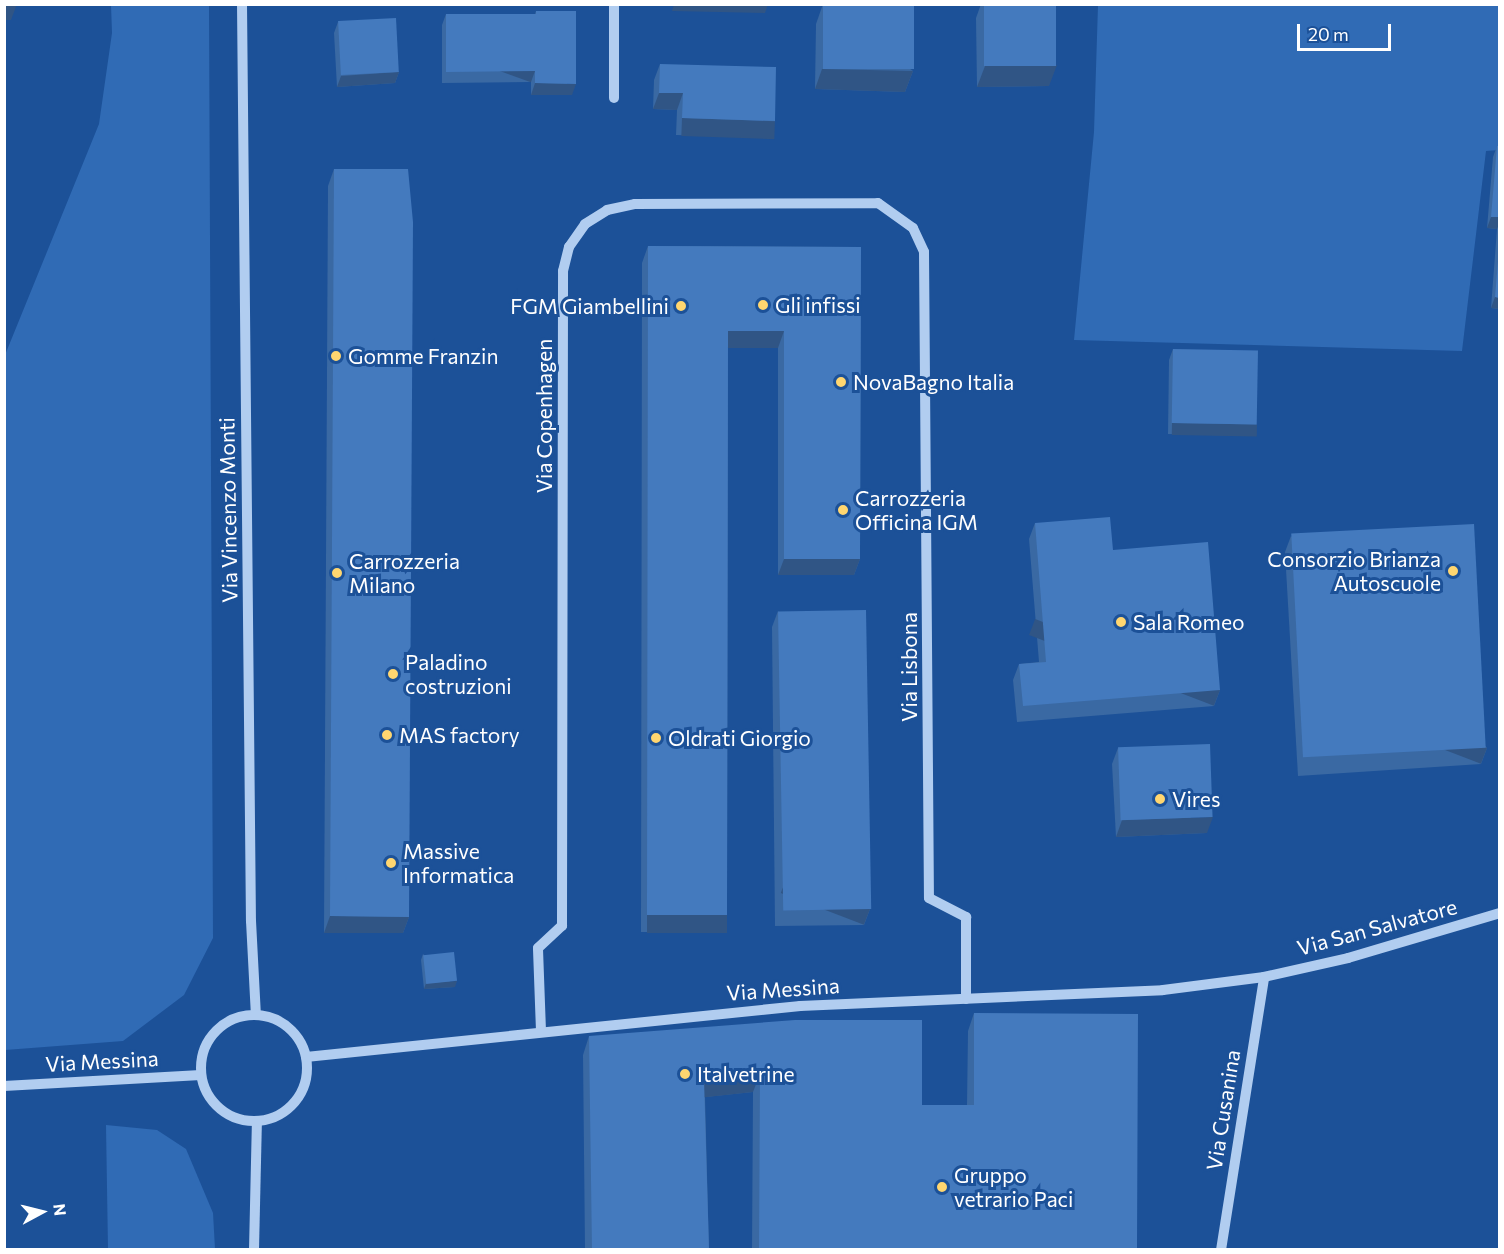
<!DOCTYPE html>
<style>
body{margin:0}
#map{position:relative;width:1504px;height:1254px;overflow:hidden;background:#1c5198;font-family:Commissioner,sans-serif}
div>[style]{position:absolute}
.green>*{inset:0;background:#306bb5}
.minor>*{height:10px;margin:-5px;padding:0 5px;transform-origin:5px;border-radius:5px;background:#b1cdf0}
.minor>.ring{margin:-5px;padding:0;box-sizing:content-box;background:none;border:10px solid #b1cdf0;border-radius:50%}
.wall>*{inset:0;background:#3a69a3}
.shaded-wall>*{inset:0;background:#305585;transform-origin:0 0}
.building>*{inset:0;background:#447abe;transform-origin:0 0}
.dots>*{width:16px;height:16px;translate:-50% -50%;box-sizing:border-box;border:3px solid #1c5198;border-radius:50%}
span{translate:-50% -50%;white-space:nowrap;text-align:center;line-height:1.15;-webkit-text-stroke:6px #1c5198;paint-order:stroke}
.poi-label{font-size:21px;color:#fff}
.left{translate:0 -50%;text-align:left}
.right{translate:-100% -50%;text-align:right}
.street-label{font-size:21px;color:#fff}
.frame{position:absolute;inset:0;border:6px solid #fff;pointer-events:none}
.north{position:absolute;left:12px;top:1182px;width:60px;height:60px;-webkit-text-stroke:4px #1c5198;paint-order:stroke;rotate:83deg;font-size:16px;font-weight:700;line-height:24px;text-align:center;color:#fff}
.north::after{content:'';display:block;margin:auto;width:21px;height:27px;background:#fff;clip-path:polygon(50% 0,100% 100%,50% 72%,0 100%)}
.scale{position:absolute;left:1297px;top:24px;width:94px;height:27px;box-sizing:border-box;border:3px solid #fff;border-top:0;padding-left:8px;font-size:18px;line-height:21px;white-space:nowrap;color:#fff;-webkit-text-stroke:4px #1c5198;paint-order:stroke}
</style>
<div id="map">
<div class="green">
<div style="clip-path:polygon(111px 5px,209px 5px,213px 938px,184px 995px,123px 1041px,5px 1050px,5px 355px,99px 124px,112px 33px)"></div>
<div style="clip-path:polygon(1098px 5px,1499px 5px,1499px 150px,1486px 151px,1462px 351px,1074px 340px,1094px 132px)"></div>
<div style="clip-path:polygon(106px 1125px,157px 1130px,186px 1149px,213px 1213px,215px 1249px,108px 1249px)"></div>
</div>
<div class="minor">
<div style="left:242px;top:4px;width:917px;rotate:89.44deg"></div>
<div style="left:251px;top:921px;width:94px;rotate:87deg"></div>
<div style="left:614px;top:4px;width:94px;rotate:90deg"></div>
<div class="ring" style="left:201px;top:1015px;width:96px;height:96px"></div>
<div style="left:541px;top:1031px;width:83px;rotate:-92.1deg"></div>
<div style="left:538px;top:948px;width:33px;rotate:-43deg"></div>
<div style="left:562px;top:926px;width:655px;rotate:-89.91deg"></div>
<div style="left:563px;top:271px;width:25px;rotate:-76deg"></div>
<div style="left:569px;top:247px;width:28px;rotate:-55deg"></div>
<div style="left:585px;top:224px;width:26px;rotate:-32deg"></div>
<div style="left:607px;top:210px;width:29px;rotate:-12deg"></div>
<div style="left:635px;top:204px;width:243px;rotate:-0.2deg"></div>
<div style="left:878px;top:203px;width:43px;rotate:35.5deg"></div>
<div style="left:913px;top:228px;width:26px;rotate:65deg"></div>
<div style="left:924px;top:252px;width:646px;rotate:89.56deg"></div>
<div style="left:929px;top:898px;width:42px;rotate:27.2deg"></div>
<div style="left:966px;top:917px;width:82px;rotate:90deg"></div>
<div style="left:306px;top:1057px;width:497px;rotate:-5.9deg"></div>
<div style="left:800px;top:1006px;width:363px;rotate:-2.5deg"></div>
<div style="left:1163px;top:990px;width:102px;rotate:-7.3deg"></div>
<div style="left:1264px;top:977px;width:86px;rotate:-12.7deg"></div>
<div style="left:1348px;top:958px;width:159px;rotate:-16.5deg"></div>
<div style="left:4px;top:1086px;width:197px;rotate:-3.2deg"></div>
<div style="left:254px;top:1250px;width:129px;rotate:-88.7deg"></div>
<div style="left:1221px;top:1250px;width:276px;rotate:-81deg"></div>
</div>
<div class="wall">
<div style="clip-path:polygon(823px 4px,913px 71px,905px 92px,815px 89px,816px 24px)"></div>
<div style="clip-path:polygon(981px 4px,1056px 4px,1049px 86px,977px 87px,976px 18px)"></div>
<div style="clip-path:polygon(536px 11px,572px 95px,531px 95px,531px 82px,442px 83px,442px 25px,446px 14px,535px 14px)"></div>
<div style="clip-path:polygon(338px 22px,399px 72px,395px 83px,337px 87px,334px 33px)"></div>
<div style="clip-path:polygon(660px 64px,775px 121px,769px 138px,676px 135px,677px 110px,653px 109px,654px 80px)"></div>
<div style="clip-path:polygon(1497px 146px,1500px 146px,1500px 309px,1491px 308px,1497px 229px,1487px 228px,1493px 157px)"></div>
<div style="clip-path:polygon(334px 169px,409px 917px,403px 933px,324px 933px,328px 186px)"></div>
<div style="clip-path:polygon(648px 246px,861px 247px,860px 559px,854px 575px,778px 575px,778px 348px,728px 348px,727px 915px,721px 932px,641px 932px,642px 263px)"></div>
<div style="clip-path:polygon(1173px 349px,1257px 425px,1252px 436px,1168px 434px,1169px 360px)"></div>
<div style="clip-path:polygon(1035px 523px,1113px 550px,1220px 690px,1214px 706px,1017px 722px,1013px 680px,1019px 664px,1039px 662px,1029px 539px)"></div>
<div style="clip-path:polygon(1291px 536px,1487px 748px,1481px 764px,1298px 776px,1285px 552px)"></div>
<div style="clip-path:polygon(778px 611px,870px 909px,864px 925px,775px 926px,772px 627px)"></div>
<div style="clip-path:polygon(1118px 748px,1207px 833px,1116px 837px,1112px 764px)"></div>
<div style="clip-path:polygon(423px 954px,455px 987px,424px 989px,421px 960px)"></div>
<div style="clip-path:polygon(974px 1013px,1137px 1250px,752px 1250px,753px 1092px,705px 1097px,709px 1250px,585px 1250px,583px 1055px,589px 1036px,922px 1105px,967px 1105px,968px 1031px)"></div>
</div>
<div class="shaded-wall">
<div style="clip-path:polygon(4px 4px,17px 4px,11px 20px,4px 20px)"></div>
<div style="clip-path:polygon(674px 4px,768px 4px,765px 13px,672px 11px)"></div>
<div style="clip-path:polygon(1057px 65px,1049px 86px,977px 87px,985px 66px)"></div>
<div style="clip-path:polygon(822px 69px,913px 71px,905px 92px,815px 89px)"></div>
<div style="left:535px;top:71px;width:12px;height:89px;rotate:110deg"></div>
<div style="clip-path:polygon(399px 72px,395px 83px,337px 87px,341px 76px)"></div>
<div style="clip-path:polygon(535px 83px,576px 84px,572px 95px,531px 95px)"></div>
<div style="clip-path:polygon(659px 93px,683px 93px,677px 110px,653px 109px)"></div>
<div style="left:682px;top:118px;width:93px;height:18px;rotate:2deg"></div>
<div style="clip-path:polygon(1491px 217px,1500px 217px,1500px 222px,1497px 229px,1487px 228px)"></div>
<div style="clip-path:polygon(1495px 297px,1500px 298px,1500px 309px,1491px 308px)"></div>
<div style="clip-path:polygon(728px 331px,784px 331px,778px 348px,722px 348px)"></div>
<div style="left:1172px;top:423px;width:85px;height:12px;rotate:1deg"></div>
<div style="clip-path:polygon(784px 559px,860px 559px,854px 575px,778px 575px)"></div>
<div style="left:1220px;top:690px;width:17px;height:198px;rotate:111deg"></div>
<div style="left:1487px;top:748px;width:17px;height:183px;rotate:111deg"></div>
<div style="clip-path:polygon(1213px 817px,1207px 833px,1116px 837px,1122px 820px)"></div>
<div style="left:870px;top:909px;width:17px;height:89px;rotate:111deg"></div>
<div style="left:647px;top:915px;width:80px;height:18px"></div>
<div style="clip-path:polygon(330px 916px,409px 917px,403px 933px,324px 933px)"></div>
<div style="clip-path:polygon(457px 981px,455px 987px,424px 989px,426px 983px)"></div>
<div style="clip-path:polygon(760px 1074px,753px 1092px,698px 1098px,704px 1079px)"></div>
</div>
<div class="building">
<div style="left:823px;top:4px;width:91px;height:65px"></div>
<div style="left:984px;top:4px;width:72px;height:62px"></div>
<div style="clip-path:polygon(536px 11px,576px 11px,576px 84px,535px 83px,535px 71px,446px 72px,446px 14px,536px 14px)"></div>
<div style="left:396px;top:18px;width:54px;height:58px;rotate:87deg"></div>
<div style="clip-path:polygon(660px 64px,776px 67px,775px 121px,682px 118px,683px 93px,659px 93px)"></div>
<div style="clip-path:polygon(1497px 146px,1500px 146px,1500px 217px,1491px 217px)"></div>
<div style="clip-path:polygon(334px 169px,408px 169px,413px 222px,409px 917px,330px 916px)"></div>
<div style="clip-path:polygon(1500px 238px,1500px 298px,1495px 297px)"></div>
<div style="clip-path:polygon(648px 246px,861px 247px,860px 559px,784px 559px,784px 331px,728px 331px,727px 915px,647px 915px)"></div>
<div style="left:1173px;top:349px;width:85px;height:74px;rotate:1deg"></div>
<div style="clip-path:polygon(1110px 517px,1113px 550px,1208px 542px,1220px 690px,1023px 706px,1019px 664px,1046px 662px,1035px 523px)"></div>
<div style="left:1474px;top:524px;width:224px;height:183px;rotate:87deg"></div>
<div style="left:866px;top:610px;width:299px;height:88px;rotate:89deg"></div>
<div style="left:1210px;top:744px;width:73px;height:92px;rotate:88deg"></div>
<div style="left:454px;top:952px;width:29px;height:31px;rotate:84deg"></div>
<div style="clip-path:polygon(974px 1013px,1138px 1014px,1137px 1250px,759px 1250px,760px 1074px,704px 1079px,709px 1250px,592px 1250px,589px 1036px,795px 1020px,922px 1020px,922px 1105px,974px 1105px)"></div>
</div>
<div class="dots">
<div style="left:763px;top:305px;background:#ffd670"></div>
<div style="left:681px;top:306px;background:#ffd670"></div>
<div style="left:336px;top:356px;background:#ffd670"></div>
<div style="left:841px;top:382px;background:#ffd670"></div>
<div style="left:843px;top:510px;background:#ffd670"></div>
<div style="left:1453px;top:571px;background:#ffd670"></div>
<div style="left:337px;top:573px;background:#ffd670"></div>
<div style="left:1121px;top:622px;background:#ffd670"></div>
<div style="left:393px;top:674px;background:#ffd670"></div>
<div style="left:387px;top:735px;background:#ffd670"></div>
<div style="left:656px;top:738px;background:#ffd670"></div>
<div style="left:1160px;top:799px;background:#ffd670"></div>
<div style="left:391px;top:863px;background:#ffd670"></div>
<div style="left:685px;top:1074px;background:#ffd670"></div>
<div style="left:942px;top:1187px;background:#ffd670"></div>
</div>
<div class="poi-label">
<span class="left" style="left:775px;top:305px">Gli infissi</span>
<span class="right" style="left:669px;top:306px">FGM Giambellini</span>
<span class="left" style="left:348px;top:356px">Gomme Franzin</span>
<span class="left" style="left:853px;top:382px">NovaBagno Italia</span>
<span class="left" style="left:855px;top:510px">Carrozzeria<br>Officina IGM</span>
<span class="right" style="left:1441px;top:571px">Consorzio Brianza<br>Autoscuole</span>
<span class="left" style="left:349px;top:573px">Carrozzeria<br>Milano</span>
<span class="left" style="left:1133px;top:622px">Sala Romeo</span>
<span class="left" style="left:405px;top:674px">Paladino<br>costruzioni</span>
<span class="left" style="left:399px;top:735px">MAS factory</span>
<span class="left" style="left:668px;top:738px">Oldrati Giorgio</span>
<span class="left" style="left:1172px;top:799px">Vires</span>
<span class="left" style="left:403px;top:863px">Massive<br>Informatica</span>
<span class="left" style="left:697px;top:1074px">Italvetrine</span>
<span class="left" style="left:954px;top:1187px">Gruppo<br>vetrario Paci</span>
</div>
<div class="street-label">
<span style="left:544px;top:416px;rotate:-90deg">Via Copenhagen</span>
<span style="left:228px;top:510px;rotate:-91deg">Via Vincenzo Monti</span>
<span style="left:909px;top:667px;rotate:-90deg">Via Lisbona</span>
<span style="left:1377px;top:927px;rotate:-15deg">Via San Salvatore</span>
<span style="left:783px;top:989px;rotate:-4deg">Via Messina</span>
<span style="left:102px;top:1061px;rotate:-3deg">Via Messina</span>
<span style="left:1223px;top:1110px;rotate:-81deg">Via Cusanina</span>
</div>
<div class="frame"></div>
<div class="north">N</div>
<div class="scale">20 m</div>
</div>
